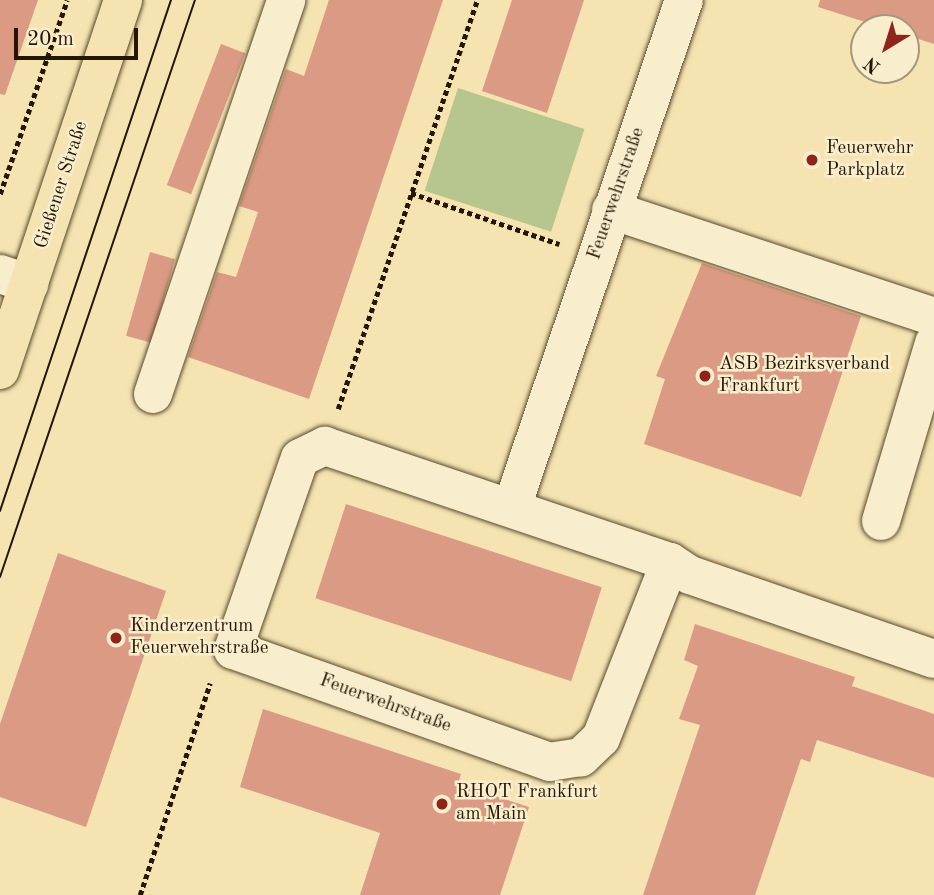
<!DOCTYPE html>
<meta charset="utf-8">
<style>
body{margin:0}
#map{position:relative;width:934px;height:895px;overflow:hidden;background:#f5e4b2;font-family:"Old Standard TT",serif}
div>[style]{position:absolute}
.green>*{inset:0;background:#b7c58f;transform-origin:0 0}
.building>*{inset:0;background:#db9a84;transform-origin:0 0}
.path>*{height:4.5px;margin-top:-2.25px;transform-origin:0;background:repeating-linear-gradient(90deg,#251601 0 5px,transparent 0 8.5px)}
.roads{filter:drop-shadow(0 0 2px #594a2d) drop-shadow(0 0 2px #594a2d)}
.minor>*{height:38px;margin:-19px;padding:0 19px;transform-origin:19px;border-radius:19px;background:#f8edcd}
.major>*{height:38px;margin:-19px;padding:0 19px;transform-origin:19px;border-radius:19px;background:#f5e4b2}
.tram>*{height:2px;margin:-1px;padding:0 1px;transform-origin:1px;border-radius:1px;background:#251601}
.dots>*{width:19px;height:19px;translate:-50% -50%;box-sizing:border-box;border:4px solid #f8edcd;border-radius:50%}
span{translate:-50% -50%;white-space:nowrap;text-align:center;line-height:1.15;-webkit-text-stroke:5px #f8edcd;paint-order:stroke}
.poi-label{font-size:19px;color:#251601}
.left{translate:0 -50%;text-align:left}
.street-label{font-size:19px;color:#251601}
.north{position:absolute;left:850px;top:14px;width:70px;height:70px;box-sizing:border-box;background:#f8edcd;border:2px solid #a4977b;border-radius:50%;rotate:218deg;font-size:19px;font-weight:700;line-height:28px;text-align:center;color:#251601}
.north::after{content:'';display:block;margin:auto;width:24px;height:32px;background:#8f2418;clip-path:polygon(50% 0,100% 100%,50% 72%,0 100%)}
.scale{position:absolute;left:14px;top:28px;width:124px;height:32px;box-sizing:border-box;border:4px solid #251601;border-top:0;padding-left:9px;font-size:21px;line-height:24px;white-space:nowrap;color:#251601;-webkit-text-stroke:5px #f8edcd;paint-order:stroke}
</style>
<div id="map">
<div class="green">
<div style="left:458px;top:88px;width:133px;height:108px;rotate:18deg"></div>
</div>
<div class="building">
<div style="clip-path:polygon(0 0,38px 0,5px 95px,0 94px)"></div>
<div style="clip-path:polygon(329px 0,443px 0,309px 399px,188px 357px,217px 272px,236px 277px,258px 212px,239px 206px,286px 69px,304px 76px)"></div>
<div style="clip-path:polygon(512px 0,584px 0,547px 113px,482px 91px)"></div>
<div style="clip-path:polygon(820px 0,934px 0,934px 44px,906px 35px,906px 28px,884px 28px,818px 7px)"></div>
<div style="left:221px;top:44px;width:26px;height:151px;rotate:21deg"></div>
<div style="left:150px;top:252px;width:26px;height:87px;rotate:16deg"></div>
<div style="clip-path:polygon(702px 263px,861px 316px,801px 497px,644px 444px,665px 379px,656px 376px)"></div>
<div style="left:346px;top:504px;width:269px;height:99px;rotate:18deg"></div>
<div style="clip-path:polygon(58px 553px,166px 591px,86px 827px,0 797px,0 724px)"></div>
<div style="clip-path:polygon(695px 624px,855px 677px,852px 686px,934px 714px,934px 778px,817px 740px,810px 762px,801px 759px,755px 895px,643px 895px,700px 725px,679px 719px,698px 666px,684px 660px)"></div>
<div style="clip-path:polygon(263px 709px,461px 774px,458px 784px,529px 807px,500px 895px,360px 895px,380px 833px,240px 787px)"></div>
</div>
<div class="path">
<div style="left:411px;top:193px;width:157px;rotate:19deg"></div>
<div style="left:0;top:194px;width:205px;rotate:-70.9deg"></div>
<div style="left:338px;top:409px;width:432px;rotate:-71.2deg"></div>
<div style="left:140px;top:895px;width:223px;rotate:-71.7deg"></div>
</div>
<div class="roads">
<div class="minor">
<div style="left:611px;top:210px;width:340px;rotate:18.3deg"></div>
<div style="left:0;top:274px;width:31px;rotate:19deg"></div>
<div style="left:153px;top:394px;width:416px;rotate:-71.3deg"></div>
<div style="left:325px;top:446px;width:364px;rotate:18.6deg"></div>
<div style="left:670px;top:562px;width:189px;rotate:111.4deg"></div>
<div style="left:601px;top:738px;width:28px;rotate:136deg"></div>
<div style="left:581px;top:757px;width:31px;rotate:171deg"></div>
<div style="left:550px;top:762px;width:336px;rotate:-160.5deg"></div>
<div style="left:233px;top:650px;width:203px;rotate:-70.8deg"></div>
<div style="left:300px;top:458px;width:28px;rotate:-26deg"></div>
<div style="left:512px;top:507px;width:535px;rotate:-71.26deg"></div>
<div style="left:881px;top:521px;width:186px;rotate:-73.4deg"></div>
<div style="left:670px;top:562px;width:24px;rotate:33deg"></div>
<div style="left:690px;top:575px;width:258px;rotate:19deg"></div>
</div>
<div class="major">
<div style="left:0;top:370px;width:390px;rotate:-71.6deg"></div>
</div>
</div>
<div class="tram">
<div style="left:0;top:511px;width:539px;rotate:-71.5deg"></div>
<div style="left:0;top:577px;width:609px;rotate:-71.33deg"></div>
</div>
<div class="dots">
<div style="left:812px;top:160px;background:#8f2418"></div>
<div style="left:705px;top:376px;background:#8f2418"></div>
<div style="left:116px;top:638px;background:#8f2418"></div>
<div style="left:442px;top:804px;background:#8f2418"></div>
</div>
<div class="poi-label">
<span class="left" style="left:826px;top:160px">Feuerwehr<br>Parkplatz</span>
<span class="left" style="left:719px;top:376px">ASB Bezirksverband<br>Frankfurt</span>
<span class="left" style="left:130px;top:638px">Kinderzentrum<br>Feuerwehrstraße</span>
<span class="left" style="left:456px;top:804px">RHOT Frankfurt<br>am Main</span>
</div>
<div class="street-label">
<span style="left:62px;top:185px;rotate:-72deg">Gießener Straße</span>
<span style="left:617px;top:194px;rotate:-71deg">Feuerwehrstraße</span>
<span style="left:385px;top:704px;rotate:20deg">Feuerwehrstraße</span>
</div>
<div class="north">N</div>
<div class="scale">20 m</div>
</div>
